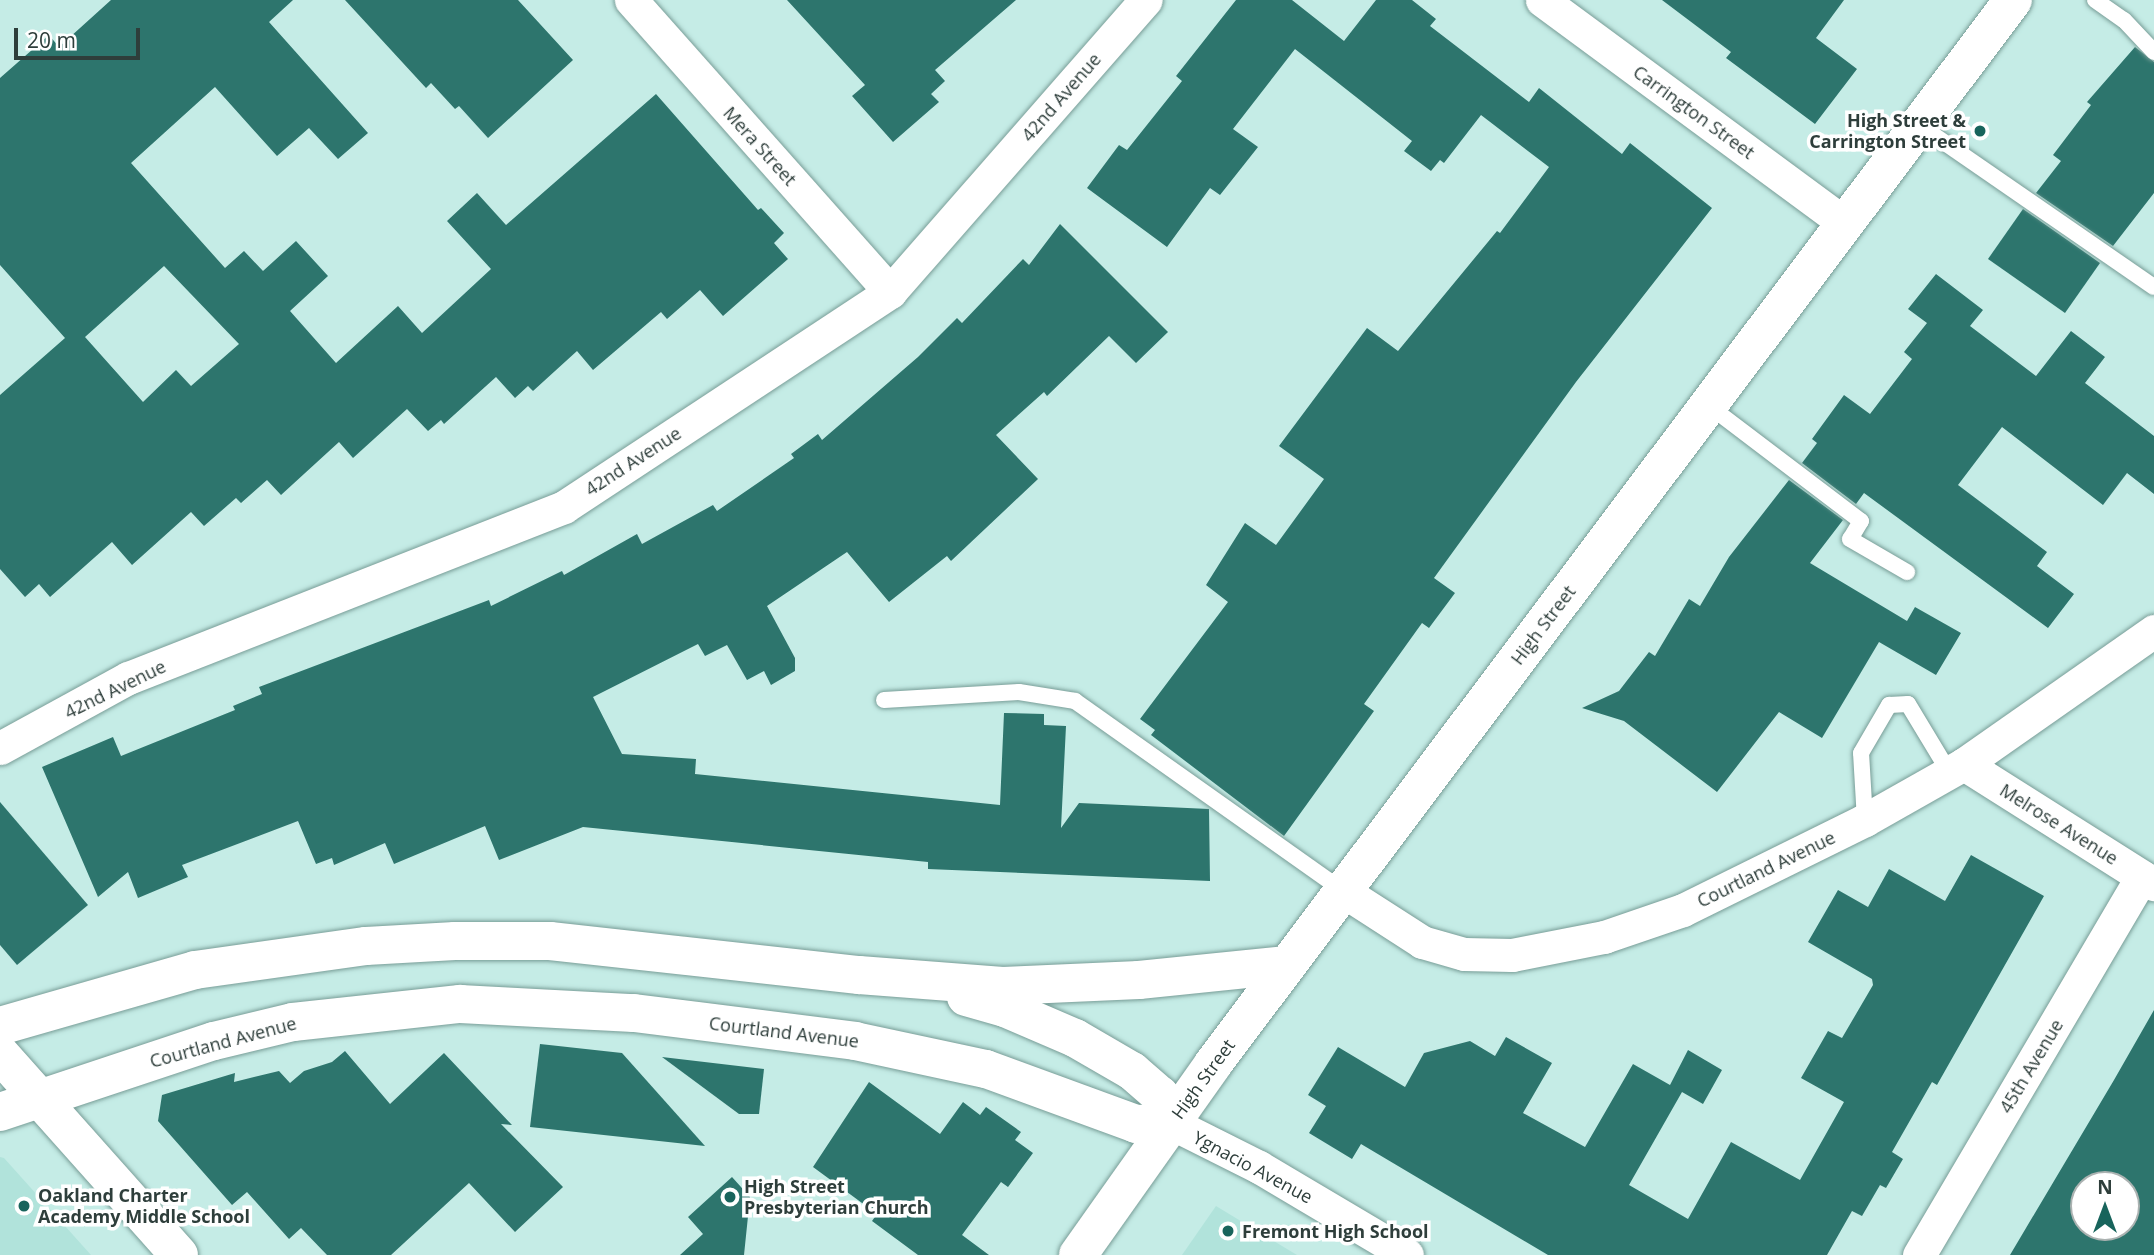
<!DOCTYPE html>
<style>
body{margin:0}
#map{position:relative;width:2154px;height:1255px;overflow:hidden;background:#c5ece6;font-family:"Open Sans",sans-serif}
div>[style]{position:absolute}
.built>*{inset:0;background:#b1e3db}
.building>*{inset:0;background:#2d756d;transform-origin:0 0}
.roads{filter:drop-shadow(0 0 2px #789d97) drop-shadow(0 0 2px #789d97)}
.lane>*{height:16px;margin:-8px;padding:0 8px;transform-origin:8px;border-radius:8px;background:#fff}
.street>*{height:33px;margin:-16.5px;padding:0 16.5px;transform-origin:16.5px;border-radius:16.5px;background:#fff}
.secondary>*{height:38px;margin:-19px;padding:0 19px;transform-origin:19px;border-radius:19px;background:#fff}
.dots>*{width:19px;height:19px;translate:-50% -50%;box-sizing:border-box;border:4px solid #fff;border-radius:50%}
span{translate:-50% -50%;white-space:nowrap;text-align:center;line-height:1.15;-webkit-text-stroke:7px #fff;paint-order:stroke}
.street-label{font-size:18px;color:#2e3e3b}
.poi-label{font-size:18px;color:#2e3e3b;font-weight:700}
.right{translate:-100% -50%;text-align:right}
.left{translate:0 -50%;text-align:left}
.north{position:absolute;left:2070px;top:1171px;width:70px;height:70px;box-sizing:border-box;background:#fff;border:2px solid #abb2b1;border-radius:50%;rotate:0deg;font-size:19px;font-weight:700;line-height:28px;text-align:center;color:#2e3e3b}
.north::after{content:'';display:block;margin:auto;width:24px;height:32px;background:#18645c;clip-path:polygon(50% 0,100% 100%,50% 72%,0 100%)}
.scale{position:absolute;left:14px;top:28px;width:126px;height:32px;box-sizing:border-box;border:4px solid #2e3e3b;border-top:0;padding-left:9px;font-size:21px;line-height:24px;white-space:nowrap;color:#2e3e3b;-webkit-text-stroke:5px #fff;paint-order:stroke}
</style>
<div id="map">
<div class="built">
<div style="clip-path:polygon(0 1157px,4px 1158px,91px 1255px,0 1255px)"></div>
<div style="clip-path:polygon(1216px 1206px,1297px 1255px,1182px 1255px)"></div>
</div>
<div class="building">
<div style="clip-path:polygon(evenodd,111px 0,293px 0,269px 22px,368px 133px,338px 159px,309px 128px,277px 156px,215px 87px,131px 163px,225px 268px,244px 251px,263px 271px,296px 241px,328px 276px,290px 311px,336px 363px,398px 306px,422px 333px,491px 269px,447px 221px,477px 193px,506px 225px,656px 94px,758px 210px,761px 208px,784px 233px,774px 243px,788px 259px,723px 316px,700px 290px,667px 319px,661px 312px,593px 370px,577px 351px,533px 391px,528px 386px,515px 398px,496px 377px,444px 424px,441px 420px,428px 431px,407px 409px,353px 458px,339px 442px,281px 495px,267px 480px,241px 503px,236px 498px,204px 526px,191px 512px,132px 565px,112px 542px,50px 597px,39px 584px,25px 597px,0 569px,0 395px,65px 338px,0 265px,0 78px,49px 35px,59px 47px,111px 0,164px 266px,239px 344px,191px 386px,176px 370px,143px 402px,85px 337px,164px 266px)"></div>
<div style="clip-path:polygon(345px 0,518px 0,573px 60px,488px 138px,459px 106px,455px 109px,431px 83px,426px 88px)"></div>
<div style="clip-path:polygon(787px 0,1016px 0,935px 70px,945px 81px,931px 94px,939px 102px,893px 142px,852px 96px,865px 85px)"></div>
<div style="clip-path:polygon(1236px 0,1292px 0,1344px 41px,1376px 0,1412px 0,1436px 19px,1430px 26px,1529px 102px,1539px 88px,1622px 154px,1630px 143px,1712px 208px,1576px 382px,1434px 578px,1455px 593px,1429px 628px,1422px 623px,1364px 704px,1374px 711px,1284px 836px,1151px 735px,1155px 730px,1140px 719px,1228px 602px,1206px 585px,1245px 523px,1276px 545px,1324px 479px,1279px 446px,1367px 328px,1398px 351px,1497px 231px,1500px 233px,1549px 167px,1481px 115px,1444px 163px,1440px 160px,1431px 171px,1404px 151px,1412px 141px,1295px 49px,1233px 129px,1258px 147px,1220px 195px,1210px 188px,1167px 247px,1087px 188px,1119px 145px,1127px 150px,1182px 81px,1176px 76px)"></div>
<div style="clip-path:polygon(1662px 0,1844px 0,1816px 38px,1857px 69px,1815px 124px,1726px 58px,1731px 52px)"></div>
<div style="clip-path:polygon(2135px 47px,2154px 62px,2154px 193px,2113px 246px,2036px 193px,2061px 161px,2053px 155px,2091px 105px,2087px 102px)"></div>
<div style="left:2023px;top:209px;width:94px;height:61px;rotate:35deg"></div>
<div style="clip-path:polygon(1060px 224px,1168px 332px,1136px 363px,1109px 336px,1047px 396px,1044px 392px,996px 435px,1038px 479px,951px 561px,947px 556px,889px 602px,847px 552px,767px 606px,795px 658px,795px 671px,771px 685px,764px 671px,747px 680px,727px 645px,705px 656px,698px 644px,593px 697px,622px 754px,696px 759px,695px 774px,1000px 805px,1004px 713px,1044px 714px,1044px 725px,1066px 726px,1061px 828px,1079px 803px,1209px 809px,1210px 881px,928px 869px,928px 862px,583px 827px,499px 860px,485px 826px,394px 864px,385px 843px,334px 865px,332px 858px,316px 864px,298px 821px,182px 865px,188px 877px,138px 898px,128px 872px,98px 897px,42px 767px,113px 737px,121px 756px,235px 710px,233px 706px,262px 694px,259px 687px,489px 600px,491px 606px,562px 571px,564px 575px,637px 534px,642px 544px,713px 505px,717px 511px,794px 458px,791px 454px,818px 434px,822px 440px,918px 357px,957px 318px,962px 323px,1023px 259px,1029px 265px)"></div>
<div style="clip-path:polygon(1936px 274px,1983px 310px,1970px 326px,2036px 376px,2071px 331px,2105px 357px,2085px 383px,2154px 436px,2154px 494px,2127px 473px,2103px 505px,2002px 427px,1958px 485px,2047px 552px,2037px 566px,2074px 594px,2048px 628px,1864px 493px,1856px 504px,1802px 463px,1817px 443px,1812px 439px,1844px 395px,1870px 414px,1912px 359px,1904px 352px,1927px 323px,1908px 309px)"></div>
<div style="clip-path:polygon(1789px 480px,1843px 520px,1810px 563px,1907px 621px,1915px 607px,1961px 633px,1936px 675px,1879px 642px,1822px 738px,1779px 712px,1717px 792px,1624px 721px,1582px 708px,1619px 691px,1649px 652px,1655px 656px,1689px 599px,1700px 606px,1729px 557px)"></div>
<div style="clip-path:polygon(0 802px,88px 905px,17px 965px,0 945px)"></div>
<div style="clip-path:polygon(1971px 855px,2044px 896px,1937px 1085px,1932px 1082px,1892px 1152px,1903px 1159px,1886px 1188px,1880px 1185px,1862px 1216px,1852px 1211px,1827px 1255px,1548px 1255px,1361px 1144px,1352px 1159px,1309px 1133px,1326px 1106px,1308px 1095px,1338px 1047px,1405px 1087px,1424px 1053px,1470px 1041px,1495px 1056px,1506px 1037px,1552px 1063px,1523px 1113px,1585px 1147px,1633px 1064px,1670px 1085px,1688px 1050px,1722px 1070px,1703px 1104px,1682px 1092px,1629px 1185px,1688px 1219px,1731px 1142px,1800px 1180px,1844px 1102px,1801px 1078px,1828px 1031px,1842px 1038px,1873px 985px,1872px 979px,1808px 942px,1838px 890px,1868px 907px,1889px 869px,1945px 901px)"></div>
<div style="clip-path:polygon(evenodd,2154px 1010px,2154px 1255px,2010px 1255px,2114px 1080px,2154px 1010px,2084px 1185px,2126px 1185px,2126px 1227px,2084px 1227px,2084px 1185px)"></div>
<div style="clip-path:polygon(540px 1044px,622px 1053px,705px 1146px,530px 1127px)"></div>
<div style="clip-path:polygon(345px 1051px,390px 1104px,444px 1053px,512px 1125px,501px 1124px,563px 1187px,515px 1232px,469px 1183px,391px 1255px,327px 1255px,301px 1228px,289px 1239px,247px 1192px,232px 1205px,158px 1121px,162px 1095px,235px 1073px,234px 1082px,279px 1071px,290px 1083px,304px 1071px,332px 1062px)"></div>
<div style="clip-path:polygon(662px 1057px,764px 1069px,759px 1114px,739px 1114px)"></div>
<div style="clip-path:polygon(869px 1082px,940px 1134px,963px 1102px,980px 1115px,986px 1107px,1021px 1132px,1015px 1140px,1033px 1153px,1008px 1187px,1001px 1182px,962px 1235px,989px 1255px,918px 1255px,872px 1221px,877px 1214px,813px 1167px)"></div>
<div style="clip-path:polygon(732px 1177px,750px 1197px,744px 1255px,680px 1255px,703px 1234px,688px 1217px)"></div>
</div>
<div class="roads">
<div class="lane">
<div style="left:2095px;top:0;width:35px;rotate:35deg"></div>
<div style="left:2124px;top:20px;width:44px;rotate:46.8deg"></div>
<div style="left:1919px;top:125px;width:285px;rotate:34.6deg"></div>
<div style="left:1708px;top:405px;width:192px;rotate:37.2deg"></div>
<div style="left:1861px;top:521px;width:21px;rotate:121deg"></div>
<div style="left:1850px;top:539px;width:66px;rotate:30.1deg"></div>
<div style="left:884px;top:700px;width:135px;rotate:-3.4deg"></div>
<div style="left:1019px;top:692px;width:57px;rotate:9.1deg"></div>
<div style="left:1075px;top:701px;width:329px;rotate:35.3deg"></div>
<div style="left:1865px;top:820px;width:67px;rotate:-93.4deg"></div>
<div style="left:1861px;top:753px;width:56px;rotate:-59.7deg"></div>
<div style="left:1889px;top:705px;width:19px;rotate:-3deg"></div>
<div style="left:1908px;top:704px;width:79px;rotate:58.9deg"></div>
</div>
<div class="street">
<div style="left:631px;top:0;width:390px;rotate:48.4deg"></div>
<div style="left:1542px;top:0;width:376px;rotate:36.4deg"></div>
<div style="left:0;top:748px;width:146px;rotate:-28.7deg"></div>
<div style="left:128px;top:678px;width:468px;rotate:-21.4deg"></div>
<div style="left:564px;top:507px;width:391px;rotate:-33.4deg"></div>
<div style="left:890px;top:292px;width:388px;rotate:-48.8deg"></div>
<div style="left:1964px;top:764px;width:225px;rotate:32.3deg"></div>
<div style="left:1343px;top:891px;width:94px;rotate:32.8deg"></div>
<div style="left:1422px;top:942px;width:44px;rotate:15.9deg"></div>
<div style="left:1464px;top:954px;width:48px;rotate:1.2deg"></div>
<div style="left:1512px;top:955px;width:94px;rotate:-11.1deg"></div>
<div style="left:1604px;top:937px;width:83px;rotate:-18.9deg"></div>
<div style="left:1683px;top:910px;width:203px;rotate:-26.3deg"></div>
<div style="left:1865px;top:820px;width:114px;rotate:-29.5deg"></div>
<div style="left:1964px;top:764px;width:232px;rotate:-35deg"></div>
<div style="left:1171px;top:1123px;width:98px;rotate:26.6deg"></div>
<div style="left:1259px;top:1167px;width:172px;rotate:30.7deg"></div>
<div style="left:1919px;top:1255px;width:439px;rotate:-59.5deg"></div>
</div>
<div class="secondary">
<div style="left:966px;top:997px;width:41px;rotate:15.8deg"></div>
<div style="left:1005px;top:1008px;width:76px;rotate:23.2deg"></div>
<div style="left:1075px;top:1038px;width:66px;rotate:30.1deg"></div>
<div style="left:1132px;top:1071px;width:37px;rotate:41deg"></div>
<div style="left:1160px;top:1095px;width:30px;rotate:69deg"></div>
<div style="left:0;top:1026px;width:203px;rotate:-16deg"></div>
<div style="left:195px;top:970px;width:173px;rotate:-8deg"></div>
<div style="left:366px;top:946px;width:89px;rotate:-3.2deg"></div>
<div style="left:455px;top:941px;width:95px"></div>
<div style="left:550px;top:941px;width:311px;rotate:6.3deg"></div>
<div style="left:859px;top:975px;width:144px;rotate:4.4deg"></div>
<div style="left:1003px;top:986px;width:136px;rotate:-2.5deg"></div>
<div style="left:1139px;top:980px;width:149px;rotate:-5.8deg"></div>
<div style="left:0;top:1054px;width:269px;rotate:48.3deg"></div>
<div style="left:0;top:1112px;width:225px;rotate:-18.4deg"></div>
<div style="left:214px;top:1041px;width:81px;rotate:-13.5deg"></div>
<div style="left:293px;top:1022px;width:168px;rotate:-6.2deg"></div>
<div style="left:460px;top:1004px;width:174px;rotate:3deg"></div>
<div style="left:634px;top:1013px;width:223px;rotate:7.2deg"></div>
<div style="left:855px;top:1041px;width:134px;rotate:12.1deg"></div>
<div style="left:986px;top:1069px;width:160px;rotate:20.1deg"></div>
<div style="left:1136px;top:1124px;width:35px;rotate:-2deg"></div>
<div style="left:1078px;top:1255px;width:234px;rotate:-54.7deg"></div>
<div style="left:1213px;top:1064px;width:1331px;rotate:-53.06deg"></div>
</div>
</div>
<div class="dots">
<div style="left:1980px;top:131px;background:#18645c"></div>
<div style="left:730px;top:1197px;background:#18645c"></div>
<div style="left:24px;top:1206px;background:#18645c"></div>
<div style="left:1228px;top:1231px;background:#18645c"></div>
</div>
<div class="street-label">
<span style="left:1061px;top:97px;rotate:-49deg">42nd Avenue</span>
<span style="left:1694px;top:112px;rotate:36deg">Carrington Street</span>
<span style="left:760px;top:146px;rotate:48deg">Mera Street</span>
<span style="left:633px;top:461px;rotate:-33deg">42nd Avenue</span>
<span style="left:1543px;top:625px;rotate:-53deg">High Street</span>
<span style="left:115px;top:689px;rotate:-26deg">42nd Avenue</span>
<span style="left:2059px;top:824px;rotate:32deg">Melrose Avenue</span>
<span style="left:1766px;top:869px;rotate:-26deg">Courtland Avenue</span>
<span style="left:784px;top:1032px;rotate:7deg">Courtland Avenue</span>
<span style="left:223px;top:1042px;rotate:-15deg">Courtland Avenue</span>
<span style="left:2031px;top:1066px;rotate:-59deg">45th Avenue</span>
<span style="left:1203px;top:1079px;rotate:-54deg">High Street</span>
<span style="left:1253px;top:1167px;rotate:28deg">Ygnacio Avenue</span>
</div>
<div class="poi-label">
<span class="right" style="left:1966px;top:131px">High Street &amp;<br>Carrington Street</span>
<span class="left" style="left:744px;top:1197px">High Street<br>Presbyterian Church</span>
<span class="left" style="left:38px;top:1206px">Oakland Charter<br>Academy Middle School</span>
<span class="left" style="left:1242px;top:1231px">Fremont High School</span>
</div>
<div class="north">N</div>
<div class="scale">20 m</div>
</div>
